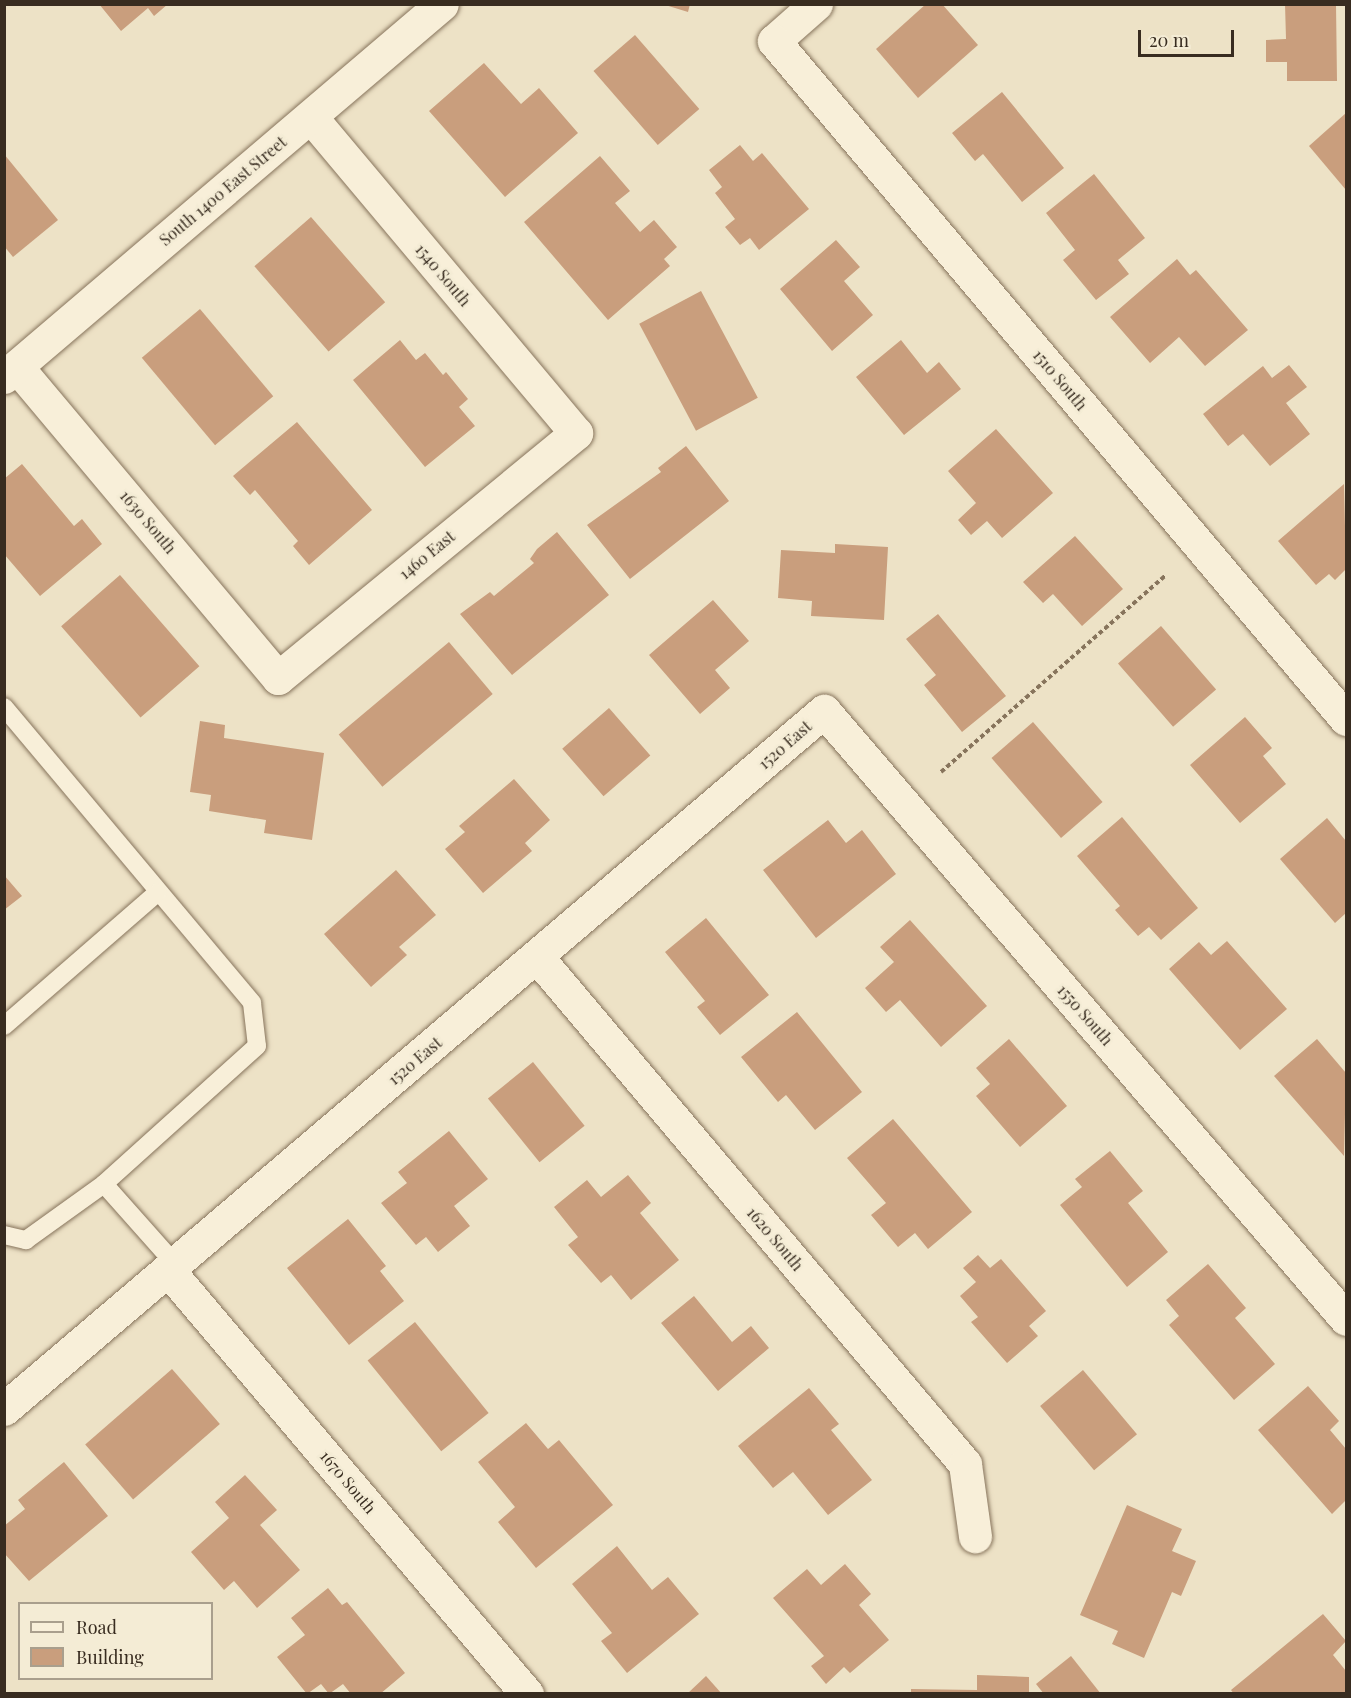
<!DOCTYPE html>
<style>
body{margin:0}
#map{position:relative;width:1351px;height:1698px;overflow:hidden;background:#ede2c6;font-family:"Playfair Display",serif}
div>[style]{position:absolute}
.building>*{inset:0;background:#c99e7d;transform-origin:0 0}
.path>*{height:4px;margin-top:-2px;transform-origin:0;background:repeating-linear-gradient(90deg,#87745c 0 4.5px,transparent 0 7.5px)}
.roads{filter:drop-shadow(0 0 2px #87745c) drop-shadow(0 0 2px #87745c)}
.lane>*{height:18px;margin:-9px;padding:0 9px;transform-origin:9px;border-radius:9px;background:#f8efd9}
.street>*{height:33px;margin:-16.5px;padding:0 16.5px;transform-origin:16.5px;border-radius:16.5px;background:#f8efd9}
.secondary>*{height:33px;margin:-16.5px;padding:0 16.5px;transform-origin:16.5px;border-radius:16.5px;background:#f8efd9}
span{translate:-50% -50%;white-space:nowrap;text-align:center;line-height:1.15;-webkit-text-stroke:5px #f4ecd5;paint-order:stroke}
.street-label{font-size:16px;color:#382c20}
.frame{position:absolute;inset:0;border:6px solid #382c20;pointer-events:none}
.legend{position:absolute;left:18px;top:1602px;width:195px;height:78px;box-sizing:border-box;background:#f4ecd5;border:2px solid #a99f8d;margin:0;padding:8px 10px;list-style:none;font-size:18px;color:#382c20}
.legend li{display:flex;align-items:center;gap:12px;height:30px}
.legend b{width:30px;border:2px solid #a99f8d}
.scale{position:absolute;left:1138px;top:30px;width:96px;height:27px;box-sizing:border-box;border:3px solid #382c20;border-top:0;padding-left:8px;font-size:18px;line-height:21px;white-space:nowrap;color:#382c20;-webkit-text-stroke:4px #f4ecd5;paint-order:stroke}
</style>
<div id="map">
<div class="building">
<div style="clip-path:polygon(99px 4px,168px 4px,154px 16px,148px 8px,121px 31px)"></div>
<div style="clip-path:polygon(662px 4px,690px 4px,688px 12px)"></div>
<div style="clip-path:polygon(926px 4px,942px 4px,978px 45px,918px 98px,876px 49px)"></div>
<div style="clip-path:polygon(1285px 4px,1336px 4px,1337px 81px,1287px 81px,1287px 62px,1266px 62px,1266px 40px,1286px 39px)"></div>
<div style="left:635px;top:35px;width:98px;height:55px;rotate:49deg"></div>
<div style="clip-path:polygon(484px 63px,521px 104px,539px 88px,578px 133px,505px 197px,429px 111px)"></div>
<div style="clip-path:polygon(1002px 92px,1064px 168px,1022px 202px,983px 154px,975px 161px,952px 133px)"></div>
<div style="clip-path:polygon(1346px 113px,1346px 190px,1309px 146px)"></div>
<div style="clip-path:polygon(740px 145px,753px 161px,762px 153px,809px 209px,759px 250px,750px 238px,740px 245px,725px 227px,735px 219px,715px 193px,722px 187px,709px 170px)"></div>
<div style="clip-path:polygon(4px 154px,58px 220px,13px 257px,4px 246px)"></div>
<div style="clip-path:polygon(600px 156px,630px 191px,615px 203px,640px 232px,654px 220px,677px 247px,664px 259px,670px 266px,608px 320px,524px 222px)"></div>
<div style="clip-path:polygon(1094px 174px,1145px 238px,1118px 260px,1129px 274px,1096px 300px,1063px 260px,1075px 250px,1046px 213px)"></div>
<div style="left:311px;top:217px;width:113px;height:75px;rotate:49deg"></div>
<div style="clip-path:polygon(836px 240px,860px 267px,844px 281px,873px 315px,832px 351px,780px 289px)"></div>
<div style="clip-path:polygon(1177px 259px,1190px 275px,1196px 270px,1248px 330px,1205px 366px,1179px 337px,1150px 363px,1110px 317px)"></div>
<div style="left:701px;top:291px;width:121px;height:70px;rotate:62deg"></div>
<div style="left:200px;top:309px;width:114px;height:76px;rotate:50deg"></div>
<div style="clip-path:polygon(400px 340px,416px 360px,425px 353px,443px 375px,446px 372px,468px 399px,459px 407px,475px 426px,425px 467px,353px 380px)"></div>
<div style="clip-path:polygon(901px 340px,927px 373px,939px 362px,961px 389px,904px 435px,856px 377px)"></div>
<div style="clip-path:polygon(1289px 365px,1307px 387px,1286px 403px,1310px 434px,1270px 466px,1243px 434px,1228px 446px,1203px 414px,1263px 366px,1272px 378px)"></div>
<div style="clip-path:polygon(297px 422px,372px 510px,309px 565px,293px 546px,298px 541px,255px 490px,250px 495px,233px 476px)"></div>
<div style="clip-path:polygon(996px 429px,1053px 493px,1002px 538px,987px 521px,971px 535px,958px 520px,976px 503px,948px 471px)"></div>
<div style="clip-path:polygon(686px 446px,729px 501px,630px 579px,587px 525px,661px 472px,658px 468px)"></div>
<div style="clip-path:polygon(22px 464px,74px 526px,82px 519px,102px 544px,40px 596px,4px 554px,4px 479px)"></div>
<div style="clip-path:polygon(1344px 484px,1346px 569px,1335px 580px,1329px 574px,1316px 585px,1278px 541px)"></div>
<div style="clip-path:polygon(557px 532px,609px 595px,512px 675px,460px 614px,490px 592px,494px 596px,534px 563px,530px 559px,537px 549px)"></div>
<div style="clip-path:polygon(1075px 536px,1123px 589px,1082px 626px,1053px 594px,1043px 603px,1023px 582px)"></div>
<div style="clip-path:polygon(835px 544px,888px 547px,884px 620px,811px 616px,812px 601px,778px 598px,781px 550px,835px 553px)"></div>
<div style="left:120px;top:575px;width:121px;height:78px;rotate:49deg"></div>
<div style="clip-path:polygon(713px 600px,749px 641px,715px 670px,730px 688px,700px 714px,649px 655px)"></div>
<div style="clip-path:polygon(938px 614px,1006px 696px,962px 732px,924px 685px,936px 675px,906px 639px)"></div>
<div style="left:1161px;top:626px;width:84px;height:57px;rotate:49deg"></div>
<div style="left:449px;top:642px;width:68px;height:144px;rotate:50deg"></div>
<div style="left:609px;top:708px;width:63px;height:62px;rotate:49deg"></div>
<div style="clip-path:polygon(1245px 717px,1272px 748px,1263px 756px,1286px 784px,1240px 823px,1190px 765px)"></div>
<div style="clip-path:polygon(200px 721px,225px 725px,224px 738px,324px 753px,312px 840px,264px 833px,266px 820px,209px 811px,211px 795px,190px 792px)"></div>
<div style="left:1033px;top:722px;width:106px;height:55px;rotate:49deg"></div>
<div style="clip-path:polygon(514px 779px,550px 820px,525px 843px,532px 851px,483px 893px,445px 849px,465px 832px,459px 826px)"></div>
<div style="clip-path:polygon(1122px 817px,1198px 908px,1161px 940px,1149px 927px,1138px 936px,1115px 910px,1120px 906px,1077px 856px)"></div>
<div style="clip-path:polygon(1327px 818px,1346px 841px,1346px 913px,1335px 923px,1280px 859px)"></div>
<div style="clip-path:polygon(828px 820px,846px 843px,862px 830px,896px 874px,816px 938px,763px 870px)"></div>
<div style="clip-path:polygon(396px 870px,436px 915px,399px 947px,407px 955px,371px 987px,324px 934px)"></div>
<div style="clip-path:polygon(4px 875px,22px 896px,4px 910px)"></div>
<div style="clip-path:polygon(706px 918px,769px 995px,720px 1035px,697px 1007px,705px 1001px,665px 952px)"></div>
<div style="clip-path:polygon(910px 920px,987px 1006px,941px 1047px,900px 1000px,886px 1012px,865px 988px,894px 962px,880px 947px)"></div>
<div style="clip-path:polygon(1227px 941px,1287px 1009px,1240px 1050px,1169px 969px,1199px 942px,1211px 955px)"></div>
<div style="clip-path:polygon(797px 1012px,862px 1092px,815px 1130px,786px 1095px,778px 1102px,741px 1057px)"></div>
<div style="clip-path:polygon(1009px 1039px,1067px 1106px,1020px 1147px,976px 1096px,990px 1084px,976px 1068px)"></div>
<div style="clip-path:polygon(1317px 1039px,1346px 1073px,1344px 1156px,1274px 1076px)"></div>
<div style="left:533px;top:1062px;width:82px;height:58px;rotate:51deg"></div>
<div style="clip-path:polygon(893px 1119px,972px 1212px,928px 1249px,915px 1233px,898px 1247px,871px 1215px,886px 1203px,847px 1158px)"></div>
<div style="clip-path:polygon(449px 1131px,488px 1179px,454px 1206px,470px 1226px,438px 1252px,426px 1237px,416px 1245px,381px 1203px,407px 1183px,398px 1172px)"></div>
<div style="clip-path:polygon(1110px 1151px,1143px 1191px,1128px 1203px,1168px 1252px,1127px 1287px,1060px 1205px,1082px 1187px,1075px 1179px)"></div>
<div style="clip-path:polygon(628px 1175px,651px 1203px,640px 1213px,679px 1260px,631px 1300px,611px 1275px,601px 1283px,568px 1245px,578px 1237px,554px 1207px,587px 1180px,601px 1197px)"></div>
<div style="clip-path:polygon(348px 1219px,386px 1266px,380px 1271px,404px 1301px,349px 1345px,287px 1268px)"></div>
<div style="clip-path:polygon(978px 1255px,990px 1268px,1001px 1259px,1046px 1311px,1029px 1326px,1038px 1336px,1007px 1363px,971px 1322px,978px 1317px,960px 1296px,976px 1282px,963px 1268px)"></div>
<div style="clip-path:polygon(1208px 1264px,1246px 1308px,1235px 1318px,1275px 1364px,1234px 1400px,1169px 1325px,1179px 1316px,1166px 1300px)"></div>
<div style="clip-path:polygon(694px 1296px,732px 1342px,751px 1326px,769px 1348px,718px 1391px,661px 1323px)"></div>
<div style="left:415px;top:1322px;width:117px;height:61px;rotate:51deg"></div>
<div style="left:172px;top:1369px;width:73px;height:115px;rotate:49deg"></div>
<div style="left:1083px;top:1370px;width:84px;height:56px;rotate:50deg"></div>
<div style="clip-path:polygon(1308px 1386px,1339px 1421px,1330px 1430px,1346px 1449px,1346px 1500px,1332px 1514px,1258px 1430px)"></div>
<div style="clip-path:polygon(809px 1388px,839px 1424px,831px 1430px,872px 1480px,828px 1515px,793px 1472px,773px 1488px,738px 1446px)"></div>
<div style="clip-path:polygon(526px 1423px,548px 1449px,559px 1440px,613px 1505px,536px 1568px,498px 1522px,515px 1507px,478px 1462px)"></div>
<div style="clip-path:polygon(64px 1462px,108px 1516px,29px 1581px,4px 1553px,4px 1526px,25px 1509px,18px 1500px)"></div>
<div style="clip-path:polygon(245px 1475px,277px 1510px,260px 1525px,300px 1570px,257px 1608px,234px 1581px,224px 1590px,191px 1552px,229px 1518px,215px 1502px)"></div>
<div style="clip-path:polygon(1127px 1505px,1182px 1529px,1172px 1551px,1196px 1561px,1181px 1596px,1172px 1592px,1144px 1658px,1112px 1644px,1118px 1631px,1080px 1615px)"></div>
<div style="clip-path:polygon(617px 1546px,652px 1590px,668px 1577px,699px 1614px,627px 1673px,601px 1641px,612px 1633px,572px 1584px)"></div>
<div style="clip-path:polygon(845px 1564px,871px 1594px,859px 1605px,889px 1640px,850px 1673px,844px 1667px,826px 1684px,811px 1666px,824px 1656px,773px 1598px,807px 1569px,821px 1585px)"></div>
<div style="clip-path:polygon(328px 1588px,342px 1605px,347px 1602px,405px 1673px,380px 1694px,351px 1694px,343px 1684px,329px 1694px,321px 1684px,307px 1694px,277px 1657px,305px 1635px,291px 1618px)"></div>
<div style="clip-path:polygon(1323px 1614px,1346px 1641px,1333px 1655px,1346px 1671px,1346px 1692px,1234px 1694px,1231px 1690px)"></div>
<div style="clip-path:polygon(1071px 1656px,1101px 1694px,1044px 1694px,1036px 1684px)"></div>
<div style="clip-path:polygon(977px 1675px,1029px 1677px,1029px 1694px,911px 1694px,911px 1689px,977px 1690px)"></div>
<div style="clip-path:polygon(706px 1676px,722px 1694px,687px 1694px)"></div>
</div>
<div class="path">
<div style="left:941px;top:772px;width:299px;rotate:-41.2deg"></div>
</div>
<div class="roads">
<div class="lane">
<div style="left:4px;top:707px;width:386px;rotate:50deg"></div>
<div style="left:252px;top:1003px;width:43px;rotate:83.4deg"></div>
<div style="left:257px;top:1046px;width:206px;rotate:138deg"></div>
<div style="left:104px;top:1184px;width:107px;rotate:48.4deg"></div>
<div style="left:4px;top:1026px;width:203px;rotate:-41deg"></div>
<div style="left:4px;top:1235px;width:23px;rotate:13deg"></div>
<div style="left:26px;top:1240px;width:96px;rotate:-35.7deg"></div>
</div>
<div class="street">
<div style="left:816px;top:4px;width:56px;rotate:138.6deg"></div>
<div style="left:774px;top:41px;width:887px;rotate:49.85deg"></div>
<div style="left:17px;top:367px;width:406px;rotate:50deg"></div>
<div style="left:278px;top:678px;width:386px;rotate:-39.4deg"></div>
<div style="left:576px;top:433px;width:412px;rotate:-130deg"></div>
<div style="left:538px;top:958px;width:662px;rotate:49.84deg"></div>
<div style="left:965px;top:1464px;width:73px;rotate:82.1deg"></div>
<div style="left:168px;top:1270px;width:556px;rotate:49.75deg"></div>
<div style="left:4px;top:1409px;width:1077px;rotate:-40.41deg"></div>
<div style="left:824px;top:711px;width:801px;rotate:49.35deg"></div>
</div>
<div class="secondary">
<div style="left:4px;top:377px;width:575px;rotate:-40.42deg"></div>
</div>
</div>
<div class="street-label">
<span style="left:223px;top:191px;rotate:-40deg">South 1400 East Street</span>
<span style="left:443px;top:275px;rotate:50deg">1540 South</span>
<span style="left:1060px;top:380px;rotate:50deg">1510 South</span>
<span style="left:148px;top:522px;rotate:50deg">1630 South</span>
<span style="left:427px;top:555px;rotate:-39deg">1460 East</span>
<span style="left:785px;top:745px;rotate:-41deg">1520 East</span>
<span style="left:1085px;top:1015px;rotate:49deg">1550 South</span>
<span style="left:415px;top:1061px;rotate:-40deg">1520 East</span>
<span style="left:775px;top:1239px;rotate:50deg">1620 South</span>
<span style="left:348px;top:1482px;rotate:50deg">1670 South</span>
</div>
<div class="frame"></div>
<ul class="legend">
<li><b style="height:8px;background:#f8efd9"></b>Road</li>
<li><b style="height:16px;background:#c99e7d"></b>Building</li>
</ul>
<div class="scale">20 m</div>
</div>
